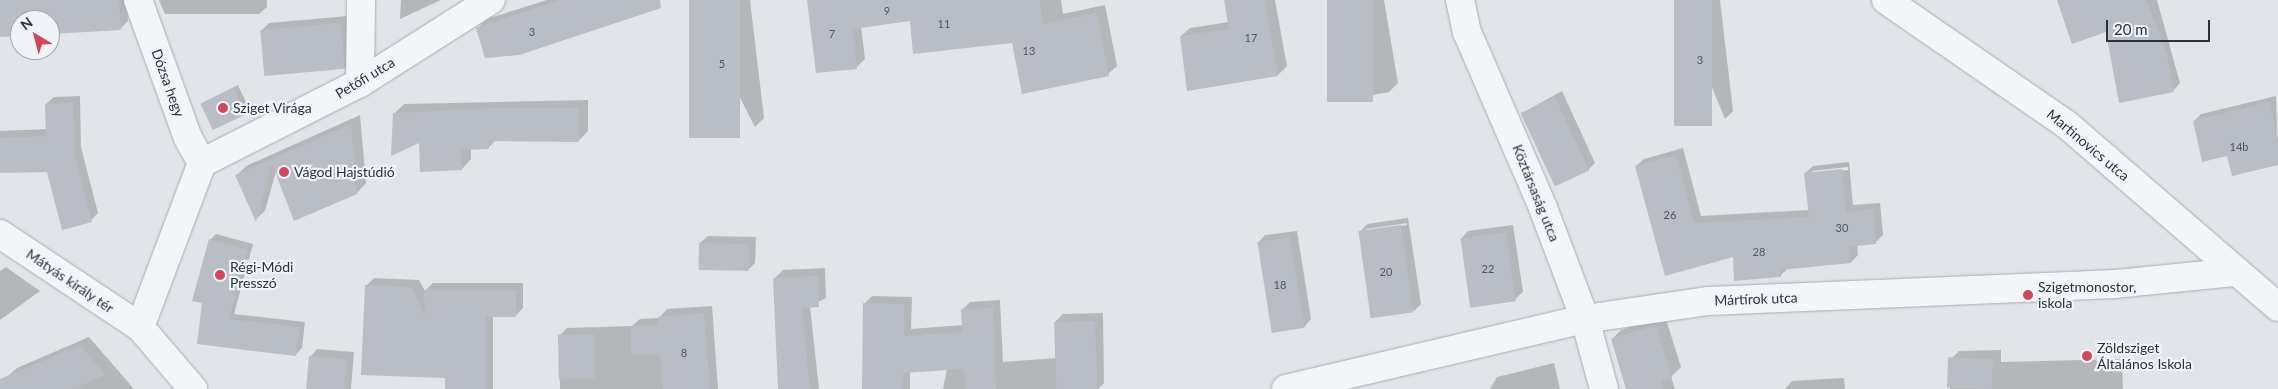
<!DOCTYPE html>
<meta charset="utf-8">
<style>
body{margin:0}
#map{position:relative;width:2278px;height:389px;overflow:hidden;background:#e1e4e9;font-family:Lato,sans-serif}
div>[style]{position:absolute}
.shadow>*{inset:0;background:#0003}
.building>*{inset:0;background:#b8bdc6;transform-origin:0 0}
.roads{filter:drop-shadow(0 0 1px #a6abb3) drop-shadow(0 0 1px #a6abb3)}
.minor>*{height:28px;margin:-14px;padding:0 14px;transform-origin:14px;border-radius:14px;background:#f3f5f8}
.dots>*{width:14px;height:14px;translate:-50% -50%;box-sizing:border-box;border:2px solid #f0f3f7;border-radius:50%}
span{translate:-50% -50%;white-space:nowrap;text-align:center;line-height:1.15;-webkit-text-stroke:4.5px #f0f3f7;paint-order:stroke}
.number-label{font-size:11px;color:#4d5562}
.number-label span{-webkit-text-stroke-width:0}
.street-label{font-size:14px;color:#293241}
.poi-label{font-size:14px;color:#293241}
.left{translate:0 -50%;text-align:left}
.north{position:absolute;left:10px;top:10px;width:50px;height:50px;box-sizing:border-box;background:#f0f3f7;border:1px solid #a0a6ae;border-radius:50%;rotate:323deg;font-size:14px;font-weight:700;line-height:20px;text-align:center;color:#293241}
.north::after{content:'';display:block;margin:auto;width:18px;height:22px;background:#cc485d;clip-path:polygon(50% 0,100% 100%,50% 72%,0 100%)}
.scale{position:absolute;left:2106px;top:20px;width:104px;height:22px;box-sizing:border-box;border:2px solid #293241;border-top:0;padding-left:6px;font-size:15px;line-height:18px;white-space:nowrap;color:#293241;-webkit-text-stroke:4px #f0f3f7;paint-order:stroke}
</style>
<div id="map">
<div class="shadow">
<div style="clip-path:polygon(0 0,127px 0,128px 21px,121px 28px,50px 33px,50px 20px,20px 20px,20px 35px,0 36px)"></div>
<div style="clip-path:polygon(159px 0,267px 0,267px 7px,259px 14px,165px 14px)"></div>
<div style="clip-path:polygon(401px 0,441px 0,400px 19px)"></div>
<div style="clip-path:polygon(547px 0,647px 0,478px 28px,487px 19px)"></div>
<div style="clip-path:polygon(690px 0,750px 0,764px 118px,755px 127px)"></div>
<div style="clip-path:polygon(808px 0,1061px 0,1063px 14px,1105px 5px,1117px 66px,1108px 74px,1013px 42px,911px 19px,861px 26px,865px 59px,857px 67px)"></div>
<div style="clip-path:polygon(1225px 0,1275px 0,1287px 66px,1278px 75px,1181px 36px,1190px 28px,1229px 22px)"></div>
<div style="clip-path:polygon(1328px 0,1384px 0,1398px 83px,1389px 92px,1345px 100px)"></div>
<div style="clip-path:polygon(1676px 0,1720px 0,1733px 111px,1725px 119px)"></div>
<div style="clip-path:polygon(2059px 0,2157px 0,2180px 83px,2173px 91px,2107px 31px)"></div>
<div style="clip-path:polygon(348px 16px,351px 61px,344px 68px,262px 30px,269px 23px)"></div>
<div style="clip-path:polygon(238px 85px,249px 109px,245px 113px,202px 103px)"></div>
<div style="clip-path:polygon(1562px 91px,1595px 163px,1588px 170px,1522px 113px)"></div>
<div style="clip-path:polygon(80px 96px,81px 147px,98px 213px,91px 220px,48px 170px,0 172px,0 131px,47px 129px,46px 104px,54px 97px)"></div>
<div style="clip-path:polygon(2276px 96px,2278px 163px,2228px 154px,2194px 121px,2201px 114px)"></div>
<div style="clip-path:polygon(588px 100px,588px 131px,579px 140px,496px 140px,489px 147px,471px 149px,471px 159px,462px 169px,420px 141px,395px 113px,404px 104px)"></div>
<div style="clip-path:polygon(360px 115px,366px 183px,357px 193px,276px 171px,265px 211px,256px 219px,237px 175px,246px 166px)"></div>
<div style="clip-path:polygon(evenodd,1683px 148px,1701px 216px,1809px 210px,1805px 173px,1813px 166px,1849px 162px,1853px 205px,1880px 203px,1883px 235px,1875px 243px,1857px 244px,1858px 255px,1851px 262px,1788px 268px,1780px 276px,1734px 256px,1666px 274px,1636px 166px,1644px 159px,1683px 148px,1848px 167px,1848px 170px,1812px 173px,1812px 171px,1848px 167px)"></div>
<div style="clip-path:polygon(evenodd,1408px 218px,1421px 304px,1414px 311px,1360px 232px,1367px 224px,1408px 218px,1407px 223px,1407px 225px,1366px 231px,1366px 229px,1407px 223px)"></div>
<div style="clip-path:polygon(1513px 225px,1523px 292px,1515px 299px,1461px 239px,1468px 231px)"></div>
<div style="clip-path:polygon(1297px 231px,1311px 319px,1304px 327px,1258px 243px,1265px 235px)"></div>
<div style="clip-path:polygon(216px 234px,253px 244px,234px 314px,305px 322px,302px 348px,296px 354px,198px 343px,210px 240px)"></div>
<div style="clip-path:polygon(708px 236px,756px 237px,755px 263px,747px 271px,700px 243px)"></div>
<div style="clip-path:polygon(6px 267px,40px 291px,0 320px,0 271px)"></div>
<div style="clip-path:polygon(825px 268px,826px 298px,810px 306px,819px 389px,779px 389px,775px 278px,783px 270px)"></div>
<div style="clip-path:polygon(374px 278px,419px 280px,425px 291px,433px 283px,523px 283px,523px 308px,515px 316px,493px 316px,493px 389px,447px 389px,447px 376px,366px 286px)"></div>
<div style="clip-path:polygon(872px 296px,912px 297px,911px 329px,963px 325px,962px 310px,970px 302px,1000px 300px,1003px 362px,1056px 358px,1055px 322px,1063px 314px,1103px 313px,1104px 383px,1098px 389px,943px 389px,947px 369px,910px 372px,910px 389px,863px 389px,864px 304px)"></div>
<div style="clip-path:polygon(712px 306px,718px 389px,560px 389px,559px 336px,567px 328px,632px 326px,640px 319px,659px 318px,667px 309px)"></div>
<div style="clip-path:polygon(1665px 316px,1681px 367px,1671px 377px,1675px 389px,1627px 389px,1612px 339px,1621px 330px)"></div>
<div style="clip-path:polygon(89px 337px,134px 389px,8px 389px,8px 376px,17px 368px)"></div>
<div style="clip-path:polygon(317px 349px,354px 352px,351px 389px,308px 389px,310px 357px)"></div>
<div style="clip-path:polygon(2001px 350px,2001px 362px,2122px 359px,2123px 389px,1950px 389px,1950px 360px,1959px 351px)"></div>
<div style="clip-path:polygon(1554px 363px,1560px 389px,1490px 389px,1497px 377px)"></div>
<div style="clip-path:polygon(1844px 378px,1845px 389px,1785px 389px,1792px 381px)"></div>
</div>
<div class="building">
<div style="clip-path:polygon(0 0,119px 0,121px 30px,50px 34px,50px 20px,20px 20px,20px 36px,0 37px)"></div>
<div style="clip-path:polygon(560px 0,660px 0,661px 8px,519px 55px,485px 58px,476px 28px)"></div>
<div style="left:689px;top:0;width:51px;height:138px"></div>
<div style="clip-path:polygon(807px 0,1040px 0,1043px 24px,1097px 13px,1109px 76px,1022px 94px,1012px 43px,913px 54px,910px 21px,853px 29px,857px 69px,816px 73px)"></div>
<div style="clip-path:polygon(1224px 0,1265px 0,1278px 76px,1187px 91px,1180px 36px,1229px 29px)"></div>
<div style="left:1327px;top:0;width:46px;height:102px"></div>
<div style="left:1674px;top:0;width:38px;height:126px"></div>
<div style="clip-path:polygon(2057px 0,2146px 0,2167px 54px,2174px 92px,2119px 103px,2106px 32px,2072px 44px)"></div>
<div style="left:341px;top:23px;width:46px;height:81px;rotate:85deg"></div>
<div style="left:234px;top:88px;width:29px;height:37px;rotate:65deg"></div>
<div style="left:1555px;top:97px;width:81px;height:38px;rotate:65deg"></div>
<div style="clip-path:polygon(2269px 102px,2278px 139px,2278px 165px,2232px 176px,2227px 156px,2202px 162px,2193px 121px)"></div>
<div style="clip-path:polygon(73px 103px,75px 154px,92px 222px,62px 230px,47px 172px,0 173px,0 138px,46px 136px,45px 104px)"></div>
<div style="clip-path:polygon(492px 108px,579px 108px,579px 142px,489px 141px,489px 149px,461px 150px,462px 170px,420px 172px,419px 143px,391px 156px,393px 113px)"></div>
<div style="clip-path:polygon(351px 124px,357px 194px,294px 221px,272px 164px,256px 222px,235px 175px)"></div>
<div style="clip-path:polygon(1676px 155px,1694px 223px,1809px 217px,1804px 173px,1842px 169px,1846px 212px,1873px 209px,1876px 244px,1849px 247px,1851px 263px,1780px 270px,1781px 277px,1734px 281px,1733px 257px,1665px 276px,1635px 166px)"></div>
<div style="left:1401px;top:225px;width:88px;height:43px;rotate:82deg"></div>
<div style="left:1506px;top:232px;width:70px;height:46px;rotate:82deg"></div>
<div style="left:1290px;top:237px;width:92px;height:33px;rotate:81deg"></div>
<div style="clip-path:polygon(209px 239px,248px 250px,229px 319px,300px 327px,296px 356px,197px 344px,202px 303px,192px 301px)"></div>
<div style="left:699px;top:243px;width:50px;height:27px;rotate:1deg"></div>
<div style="clip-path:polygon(818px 276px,819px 307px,802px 308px,810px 389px,778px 389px,773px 278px)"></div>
<div style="clip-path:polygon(365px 285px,412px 287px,425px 317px,424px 290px,516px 290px,516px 317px,486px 317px,486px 389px,445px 389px,445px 378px,361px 375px)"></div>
<div style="clip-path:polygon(863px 303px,904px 304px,904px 336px,962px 332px,961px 309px,993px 308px,996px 389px,965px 389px,964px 369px,903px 373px,902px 389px,862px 389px)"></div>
<div style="clip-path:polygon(704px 313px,710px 389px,663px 389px,660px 355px,631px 355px,631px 326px,658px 326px,658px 317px)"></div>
<div style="left:1095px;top:321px;width:68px;height:41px;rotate:88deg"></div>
<div style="clip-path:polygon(1656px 325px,1672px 378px,1661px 381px,1663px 389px,1626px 389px,1611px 339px)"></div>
<div style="left:594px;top:334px;width:45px;height:36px;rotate:89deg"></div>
<div style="clip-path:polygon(80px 345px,106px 375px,73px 389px,0 389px,0 379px)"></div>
<div style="left:309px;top:356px;width:38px;height:33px;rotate:5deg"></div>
<div style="left:1993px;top:359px;width:30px;height:45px;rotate:92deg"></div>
</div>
<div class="roads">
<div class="minor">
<div style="left:138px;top:0;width:147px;rotate:70.1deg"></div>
<div style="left:188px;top:138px;width:29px;rotate:61deg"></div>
<div style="left:1460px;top:0;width:33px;rotate:78deg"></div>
<div style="left:1467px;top:32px;width:192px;rotate:66.6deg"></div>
<div style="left:1543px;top:208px;width:119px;rotate:69.3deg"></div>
<div style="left:1585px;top:319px;width:73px;rotate:74.8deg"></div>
<div style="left:1886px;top:0;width:219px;rotate:34.6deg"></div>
<div style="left:2066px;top:124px;width:280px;rotate:40.8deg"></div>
<div style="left:360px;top:83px;width:83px;rotate:-89.3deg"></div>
<div style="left:0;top:234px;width:168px;rotate:33.6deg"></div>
<div style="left:140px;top:327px;width:82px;rotate:49.5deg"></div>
<div style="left:140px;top:327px;width:175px;rotate:-69.3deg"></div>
<div style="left:202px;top:163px;width:177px;rotate:-26.9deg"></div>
<div style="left:360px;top:83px;width:155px;rotate:-32.4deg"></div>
<div style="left:1286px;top:389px;width:307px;rotate:-13.2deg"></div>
<div style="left:1585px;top:319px;width:125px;rotate:-8.3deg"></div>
<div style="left:1709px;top:301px;width:406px;rotate:-2.4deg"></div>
<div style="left:2115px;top:284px;width:121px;rotate:-5.7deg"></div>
</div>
</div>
<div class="dots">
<div style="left:223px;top:108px;background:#cc485d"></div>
<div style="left:284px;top:172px;background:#cc485d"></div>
<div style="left:220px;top:275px;background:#cc485d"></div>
<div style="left:2028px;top:295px;background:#cc485d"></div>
<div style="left:2087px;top:356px;background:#cc485d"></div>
</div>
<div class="number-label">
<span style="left:887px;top:11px">9</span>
<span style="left:944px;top:24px">11</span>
<span style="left:532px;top:32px">3</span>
<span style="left:832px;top:34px">7</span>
<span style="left:1251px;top:38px">17</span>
<span style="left:1029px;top:51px">13</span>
<span style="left:1700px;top:60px">3</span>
<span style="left:722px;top:64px">5</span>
<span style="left:2239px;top:147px">14b</span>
<span style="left:1670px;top:215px">26</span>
<span style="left:1842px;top:228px">30</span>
<span style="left:1759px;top:252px">28</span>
<span style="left:1488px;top:269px">22</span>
<span style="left:1386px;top:272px">20</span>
<span style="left:1280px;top:285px">18</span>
<span style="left:684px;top:353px">8</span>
</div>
<div class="street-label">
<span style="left:365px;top:78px;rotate:-31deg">Petőfi utca</span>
<span style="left:168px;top:83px;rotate:70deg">Dózsa hegy</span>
<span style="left:2088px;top:145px;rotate:40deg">Martinovics utca</span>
<span style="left:1536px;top:193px;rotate:68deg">Köztársaság utca</span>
<span style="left:70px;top:281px;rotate:34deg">Mátyás király tér</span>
<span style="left:1756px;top:299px;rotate:-2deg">Mártírok utca</span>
</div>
<div class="poi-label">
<span class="left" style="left:233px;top:108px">Sziget Virága</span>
<span class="left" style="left:294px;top:172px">Vágod Hajstúdió</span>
<span class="left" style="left:230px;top:275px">Régi-Módi<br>Presszó</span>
<span class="left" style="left:2038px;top:295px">Szigetmonostor,<br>iskola</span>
<span class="left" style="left:2097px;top:356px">Zöldsziget<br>Általános Iskola</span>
</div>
<div class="north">N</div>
<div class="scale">20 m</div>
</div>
